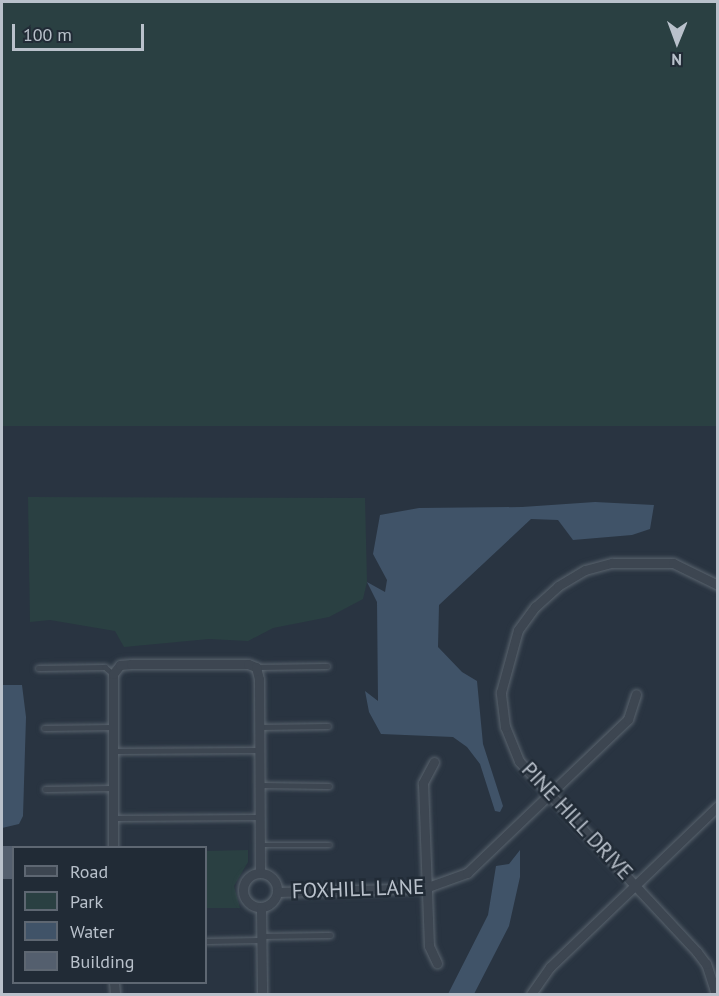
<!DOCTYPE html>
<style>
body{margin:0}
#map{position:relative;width:719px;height:996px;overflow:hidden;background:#293441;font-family:"PT Sans",sans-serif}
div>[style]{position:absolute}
.green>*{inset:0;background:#2a4042;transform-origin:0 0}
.water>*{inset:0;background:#405368}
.building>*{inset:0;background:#545f6e;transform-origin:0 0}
.roads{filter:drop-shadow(0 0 2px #5a646e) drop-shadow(0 0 2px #5a646e)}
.service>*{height:4.5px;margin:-2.25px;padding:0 2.25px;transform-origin:2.25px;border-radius:2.25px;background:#3d4651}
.minor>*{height:9px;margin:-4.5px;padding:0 4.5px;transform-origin:4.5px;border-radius:4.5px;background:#3d4651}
.minor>.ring{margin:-4.5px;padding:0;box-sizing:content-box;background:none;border:9px solid #3d4651;border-radius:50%}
span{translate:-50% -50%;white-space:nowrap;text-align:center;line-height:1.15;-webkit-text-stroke:5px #212b36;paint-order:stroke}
.street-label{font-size:21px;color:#b9c1cb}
.frame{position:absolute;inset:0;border:3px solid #b9c1cb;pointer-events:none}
.legend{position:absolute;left:12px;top:846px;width:195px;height:138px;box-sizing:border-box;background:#212b36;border:2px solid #5e6772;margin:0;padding:8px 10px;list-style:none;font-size:18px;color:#b9c1cb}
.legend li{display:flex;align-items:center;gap:12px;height:30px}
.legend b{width:30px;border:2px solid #5e6772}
.north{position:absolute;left:647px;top:12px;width:60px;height:60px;-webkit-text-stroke:4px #212b36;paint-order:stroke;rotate:181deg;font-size:16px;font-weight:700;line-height:24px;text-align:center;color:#b9c1cb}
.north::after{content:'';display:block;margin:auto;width:21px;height:27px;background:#b9c1cb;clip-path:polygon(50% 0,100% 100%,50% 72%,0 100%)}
.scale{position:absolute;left:12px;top:24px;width:132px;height:27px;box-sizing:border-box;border:3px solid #b9c1cb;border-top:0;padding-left:8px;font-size:18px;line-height:21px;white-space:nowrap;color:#b9c1cb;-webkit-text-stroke:4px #212b36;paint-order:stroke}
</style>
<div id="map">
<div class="green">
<div style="left:2px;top:2px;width:715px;height:424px"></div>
<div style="clip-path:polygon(28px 497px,365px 498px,367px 582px,363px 599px,329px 617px,273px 628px,248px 641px,209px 639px,124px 647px,115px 631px,50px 620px,30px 622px)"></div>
<div style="clip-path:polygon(248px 850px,248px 862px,234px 886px,240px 908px,206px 908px,206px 851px)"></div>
</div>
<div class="water">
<div style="clip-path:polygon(595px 502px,654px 505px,650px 529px,632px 535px,573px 540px,558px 520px,531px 519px,439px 605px,438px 647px,462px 672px,477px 681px,483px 744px,503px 806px,500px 812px,495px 811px,480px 764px,467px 747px,453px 737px,381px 734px,369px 712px,365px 691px,378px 701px,377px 602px,367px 582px,385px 592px,387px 580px,373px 554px,380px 515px,419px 508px,522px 507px)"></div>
<div style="clip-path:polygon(2px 685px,22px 685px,26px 717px,23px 816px,19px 824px,2px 828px)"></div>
<div style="clip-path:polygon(520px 850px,520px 877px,509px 926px,474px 994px,448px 994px,488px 915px,496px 866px,509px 864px)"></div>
</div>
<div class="building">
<div style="left:2px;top:846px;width:12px;height:33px"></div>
</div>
<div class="roads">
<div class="service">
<div style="left:256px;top:667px;width:71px;rotate:-0.8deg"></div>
<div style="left:38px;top:668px;width:67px;rotate:-0.9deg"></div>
<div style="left:105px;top:667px;width:11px;rotate:41deg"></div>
<div style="left:259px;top:727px;width:69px;rotate:-0.8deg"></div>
<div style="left:44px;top:728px;width:69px;rotate:-0.8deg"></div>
<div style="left:114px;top:751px;width:145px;rotate:-0.4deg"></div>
<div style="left:260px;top:785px;width:69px;rotate:0.8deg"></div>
<div style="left:45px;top:789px;width:68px;rotate:-0.8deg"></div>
<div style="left:113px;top:818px;width:147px;rotate:-0.4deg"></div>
<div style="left:260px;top:845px;width:70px"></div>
<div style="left:260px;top:936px;width:70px;rotate:-0.8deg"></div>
<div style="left:206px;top:941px;width:54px;rotate:-1.1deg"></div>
</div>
<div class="minor">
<div style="left:434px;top:762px;width:24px;rotate:118deg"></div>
<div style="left:423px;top:783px;width:163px;rotate:87.9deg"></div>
<div style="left:429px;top:946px;width:19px;rotate:65deg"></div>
<div style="left:113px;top:848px;width:174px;rotate:-90deg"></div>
<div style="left:113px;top:674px;width:11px;rotate:-52deg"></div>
<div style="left:120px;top:665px;width:11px;rotate:-5deg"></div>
<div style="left:131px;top:664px;width:117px"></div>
<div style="left:248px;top:664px;width:9px;rotate:21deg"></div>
<div style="left:256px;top:667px;width:12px;rotate:76deg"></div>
<div style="left:259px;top:679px;width:194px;rotate:89.7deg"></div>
<div class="ring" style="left:243px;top:873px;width:25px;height:25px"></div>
<div style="left:277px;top:892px;width:148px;rotate:-1.5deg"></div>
<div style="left:425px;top:888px;width:45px;rotate:-19.7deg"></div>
<div style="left:467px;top:873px;width:223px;rotate:-43.7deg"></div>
<div style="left:628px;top:719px;width:26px;rotate:-72deg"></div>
<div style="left:261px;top:907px;width:87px;rotate:89.3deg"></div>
<div style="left:114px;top:982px;width:12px;rotate:85deg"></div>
<div style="left:531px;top:994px;width:33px;rotate:-55deg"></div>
<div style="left:550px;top:967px;width:233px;rotate:-43.8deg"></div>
<div style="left:716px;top:994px;width:32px;rotate:-108deg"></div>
<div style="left:706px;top:964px;width:15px;rotate:-127deg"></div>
<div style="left:697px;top:952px;width:261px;rotate:-133deg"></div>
<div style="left:519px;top:761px;width:37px;rotate:-112deg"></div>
<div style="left:505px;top:727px;width:35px;rotate:-97deg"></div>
<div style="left:501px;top:692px;width:64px;rotate:-74.7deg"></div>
<div style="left:518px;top:630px;width:29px;rotate:-54deg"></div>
<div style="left:535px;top:607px;width:31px;rotate:-42deg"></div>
<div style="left:558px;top:586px;width:31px;rotate:-31deg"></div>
<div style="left:585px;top:570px;width:28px;rotate:-15deg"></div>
<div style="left:612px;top:563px;width:61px"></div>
<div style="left:673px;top:563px;width:50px;rotate:26.1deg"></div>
</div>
</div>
<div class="street-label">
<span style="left:577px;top:821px;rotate:47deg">PINE HILL DRIVE</span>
<span style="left:358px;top:889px;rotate:-2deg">FOXHILL LANE</span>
</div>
<div class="frame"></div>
<ul class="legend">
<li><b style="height:8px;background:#3d4651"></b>Road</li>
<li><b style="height:16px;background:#2a4042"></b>Park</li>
<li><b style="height:16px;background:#405368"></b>Water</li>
<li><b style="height:16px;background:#545f6e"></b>Building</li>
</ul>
<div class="north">N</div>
<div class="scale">100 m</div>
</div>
